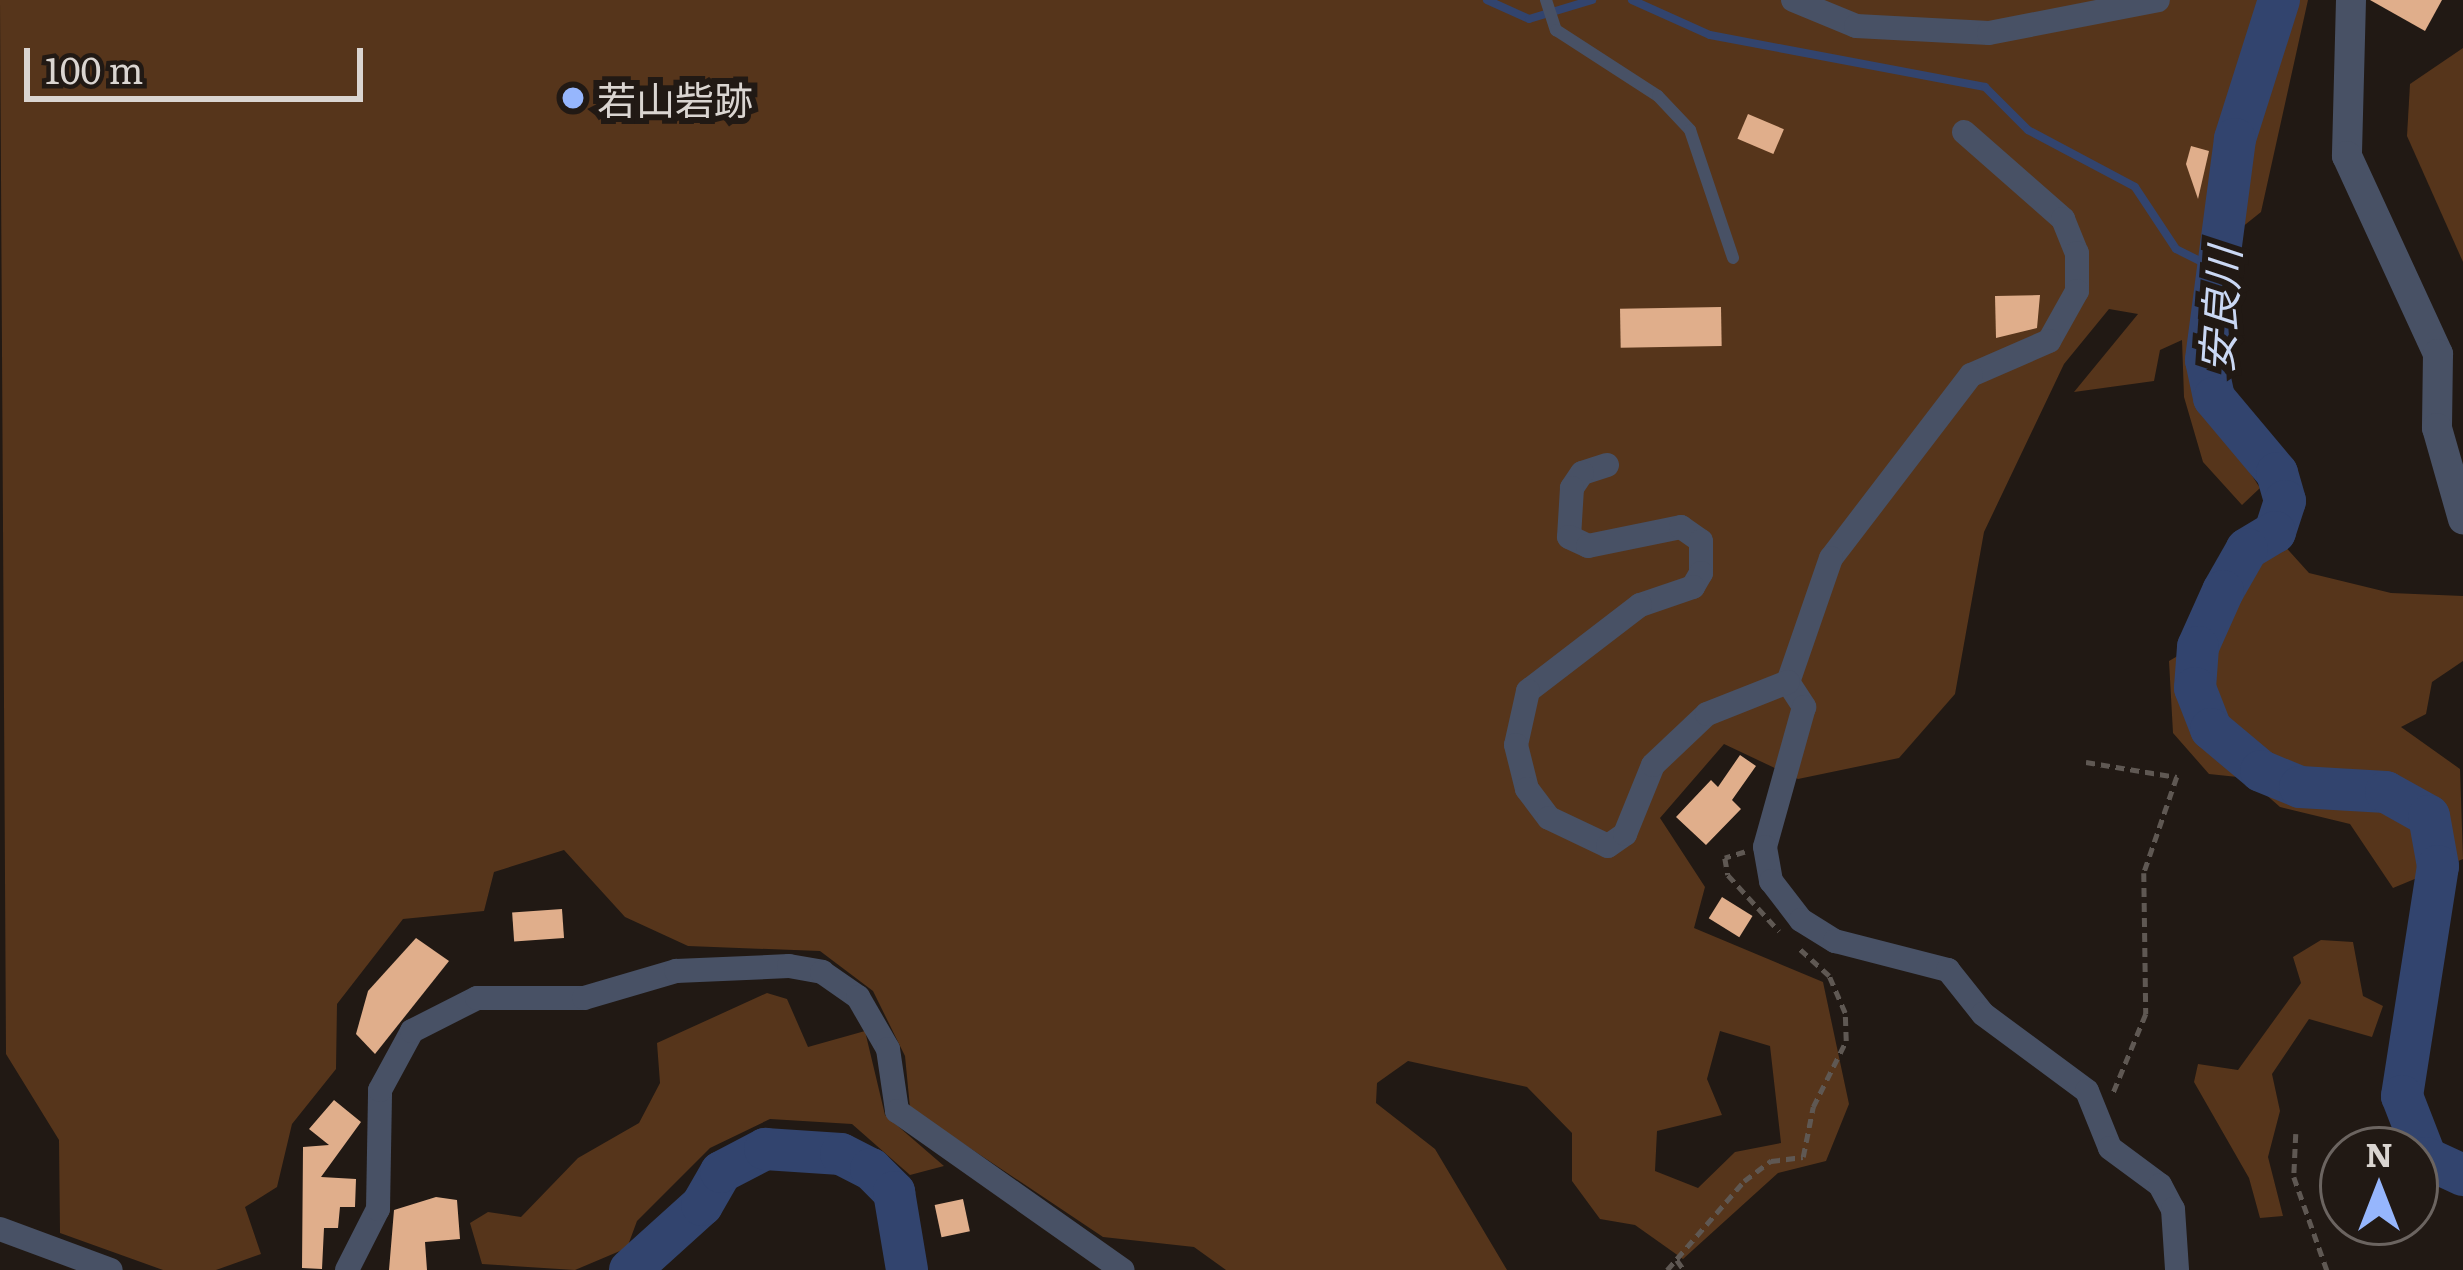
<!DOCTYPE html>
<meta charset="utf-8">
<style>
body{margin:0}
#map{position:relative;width:2463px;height:1270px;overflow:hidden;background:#211914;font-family:Literata,"Noto Sans JP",serif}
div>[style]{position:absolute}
.green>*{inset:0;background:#56351b}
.stream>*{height:8px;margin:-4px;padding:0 4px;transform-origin:4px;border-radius:4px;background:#32446e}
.river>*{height:42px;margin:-21px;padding:0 21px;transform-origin:21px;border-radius:21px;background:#32446e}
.building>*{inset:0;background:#e0ae8b;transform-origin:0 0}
.path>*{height:4.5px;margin-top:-2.25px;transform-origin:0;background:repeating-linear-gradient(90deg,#5f5853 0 9px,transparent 0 15px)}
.service>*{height:12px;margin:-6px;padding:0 6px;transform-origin:6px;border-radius:6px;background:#485165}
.minor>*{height:24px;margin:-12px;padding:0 12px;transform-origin:12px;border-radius:12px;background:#485165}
.tertiary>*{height:30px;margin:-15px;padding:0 15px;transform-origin:15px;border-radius:15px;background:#485165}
.dots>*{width:33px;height:33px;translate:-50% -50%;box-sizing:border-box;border:6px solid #211914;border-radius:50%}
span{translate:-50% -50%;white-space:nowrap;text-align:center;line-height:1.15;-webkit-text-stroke:12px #211914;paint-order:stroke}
.poi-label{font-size:39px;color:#dad5d1}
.left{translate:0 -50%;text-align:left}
.water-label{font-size:42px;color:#cad8f4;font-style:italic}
.north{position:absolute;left:2319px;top:1126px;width:120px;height:120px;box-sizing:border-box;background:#211914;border:3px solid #6b6460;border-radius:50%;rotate:0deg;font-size:33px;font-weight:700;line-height:48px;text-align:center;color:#dad5d1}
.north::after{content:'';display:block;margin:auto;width:42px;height:54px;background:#96b6fd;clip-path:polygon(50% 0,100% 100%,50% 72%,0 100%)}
.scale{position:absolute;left:24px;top:48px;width:339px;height:54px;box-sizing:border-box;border:6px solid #dad5d1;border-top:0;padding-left:15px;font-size:36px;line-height:42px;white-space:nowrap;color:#dad5d1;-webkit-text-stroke:9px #211914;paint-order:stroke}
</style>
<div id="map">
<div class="green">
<div style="clip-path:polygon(evenodd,0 0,2308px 0,2261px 212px,2241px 228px,2214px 228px,2199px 394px,2260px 488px,2242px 505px,2203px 462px,2184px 397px,2182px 340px,2160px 350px,2154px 381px,2074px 392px,2138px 314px,2109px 309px,2064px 364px,1984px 532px,1955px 694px,1899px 758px,1798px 779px,1724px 744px,1660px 818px,1705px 887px,1694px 928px,1823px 982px,1849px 1104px,1826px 1161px,1778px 1173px,1683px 1259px,1635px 1225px,1600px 1219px,1572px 1181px,1572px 1133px,1527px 1087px,1408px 1061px,1377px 1083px,1376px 1103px,1435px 1149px,1507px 1270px,1226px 1270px,1194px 1247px,1103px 1237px,910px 1108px,905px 1056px,873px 991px,820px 951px,688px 946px,625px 917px,564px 850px,494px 872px,484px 911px,403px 919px,337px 1004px,336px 1069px,292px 1124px,277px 1187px,245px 1207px,261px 1254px,216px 1270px,163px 1270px,60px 1233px,59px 1140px,6px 1054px,0 0,1720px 1031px,1770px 1046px,1781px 1143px,1735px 1152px,1698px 1188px,1655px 1171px,1657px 1131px,1722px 1115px,1707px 1079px,1720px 1031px)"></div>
<div style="clip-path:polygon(2463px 48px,2463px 262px,2407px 136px,2410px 84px)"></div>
<div style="clip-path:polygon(2282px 543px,2309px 573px,2391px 593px,2463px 596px,2463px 661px,2432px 682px,2426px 714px,2401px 727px,2460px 769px,2463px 859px,2393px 888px,2350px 824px,2280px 807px,2247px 778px,2209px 774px,2173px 733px,2169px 661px,2214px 635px,2255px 554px)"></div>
<div style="clip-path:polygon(2321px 940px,2353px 942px,2363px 996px,2383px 1006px,2372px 1037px,2309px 1019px,2272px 1074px,2280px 1111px,2268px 1157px,2283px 1216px,2260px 1218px,2249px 1178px,2194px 1082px,2198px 1064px,2238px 1070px,2301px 983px,2293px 957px)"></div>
<div style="clip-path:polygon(767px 993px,787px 999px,808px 1047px,865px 1031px,885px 1115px,944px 1166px,910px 1175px,852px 1124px,770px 1119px,710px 1148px,637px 1221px,627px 1248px,575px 1270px,482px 1264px,470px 1223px,488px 1212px,521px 1217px,578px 1158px,639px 1123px,660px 1083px,657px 1043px)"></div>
</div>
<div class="stream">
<div style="left:1487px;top:0;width:46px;rotate:24.3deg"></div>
<div style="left:1529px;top:19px;width:66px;rotate:-16.8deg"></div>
<div style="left:1632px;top:0;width:85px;rotate:24.2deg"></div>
<div style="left:1710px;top:35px;width:280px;rotate:10.7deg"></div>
<div style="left:1985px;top:87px;width:61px;rotate:45deg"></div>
<div style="left:2028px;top:130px;width:121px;rotate:28deg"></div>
<div style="left:2135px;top:187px;width:74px;rotate:56.5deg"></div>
<div style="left:2176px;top:249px;width:45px;rotate:26.6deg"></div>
</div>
<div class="river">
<div style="left:2279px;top:0;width:146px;rotate:107.6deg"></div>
<div style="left:2235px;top:139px;width:223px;rotate:97.5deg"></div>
<div style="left:2206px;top:360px;width:39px;rotate:78deg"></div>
<div style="left:2214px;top:398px;width:98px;rotate:50deg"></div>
<div style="left:2277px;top:473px;width:29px;rotate:74deg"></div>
<div style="left:2285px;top:501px;width:33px;rotate:108deg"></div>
<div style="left:2275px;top:532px;width:33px;rotate:149deg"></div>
<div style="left:2247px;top:549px;width:48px;rotate:119.7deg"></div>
<div style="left:2223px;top:591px;width:61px;rotate:114.1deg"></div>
<div style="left:2198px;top:647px;width:41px;rotate:94.2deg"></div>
<div style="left:2195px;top:688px;width:44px;rotate:68.7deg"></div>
<div style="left:2211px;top:729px;width:65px;rotate:40deg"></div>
<div style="left:2261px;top:771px;width:42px;rotate:22.3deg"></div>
<div style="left:2300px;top:787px;width:86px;rotate:3.3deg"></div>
<div style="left:2386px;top:792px;width:49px;rotate:29.2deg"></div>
<div style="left:2429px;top:816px;width:51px;rotate:79.8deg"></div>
<div style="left:2438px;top:866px;width:233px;rotate:98.9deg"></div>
<div style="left:2402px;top:1096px;width:66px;rotate:68.8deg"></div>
<div style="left:2426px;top:1158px;width:41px;rotate:24.7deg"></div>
<div style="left:630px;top:1270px;width:97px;rotate:-42.1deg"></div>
<div style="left:702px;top:1205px;width:38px;rotate:-60deg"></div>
<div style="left:721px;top:1172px;width:50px;rotate:-27.6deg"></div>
<div style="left:765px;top:1149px;width:76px;rotate:3.8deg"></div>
<div style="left:841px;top:1154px;width:34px;rotate:27deg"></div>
<div style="left:871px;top:1169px;width:33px;rotate:45deg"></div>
<div style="left:894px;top:1192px;width:79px;rotate:80.5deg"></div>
</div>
<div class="building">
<div style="clip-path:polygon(2370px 0,2442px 0,2425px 31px)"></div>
<div style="left:1748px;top:114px;width:39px;height:27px;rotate:23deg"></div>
<div style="clip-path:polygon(2191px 146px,2209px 151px,2198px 199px,2186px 164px)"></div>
<div style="clip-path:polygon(2040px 295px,2037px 328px,1996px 338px,1995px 296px)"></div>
<div style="left:1721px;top:307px;width:39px;height:101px;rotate:89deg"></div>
<div style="clip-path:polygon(1740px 755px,1756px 766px,1732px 800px,1741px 809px,1706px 845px,1676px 817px,1711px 780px,1718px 787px)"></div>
<div style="left:1722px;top:897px;width:36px;height:25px;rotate:32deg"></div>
<div style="left:562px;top:909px;width:29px;height:50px;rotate:86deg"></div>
<div style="clip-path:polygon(416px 938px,449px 961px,375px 1054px,356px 1034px,368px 991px)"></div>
<div style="clip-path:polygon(334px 1100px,361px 1122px,321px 1177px,356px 1179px,355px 1207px,340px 1207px,338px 1228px,324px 1228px,322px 1269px,302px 1268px,303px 1147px,329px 1145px,309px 1129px)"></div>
<div style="clip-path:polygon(436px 1197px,457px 1200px,460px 1239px,425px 1242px,427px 1270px,389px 1270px,394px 1210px)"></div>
<div style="left:963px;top:1199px;width:33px;height:29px;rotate:78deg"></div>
</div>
<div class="path">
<div style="left:2086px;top:762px;width:92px;rotate:9.4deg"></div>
<div style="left:2177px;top:777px;width:102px;rotate:109deg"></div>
<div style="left:2144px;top:873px;width:141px;rotate:89.2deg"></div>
<div style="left:2146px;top:1014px;width:89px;rotate:112.5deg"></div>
<div style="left:1745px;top:852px;width:21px;rotate:163deg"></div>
<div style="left:1725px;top:858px;width:17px;rotate:80deg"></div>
<div style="left:1728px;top:875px;width:76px;rotate:47.7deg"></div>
<div style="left:2296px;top:1134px;width:43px;rotate:92.7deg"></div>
<div style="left:2294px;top:1177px;width:99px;rotate:70.5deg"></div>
<div style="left:1677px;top:1260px;width:12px;rotate:55deg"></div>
<div style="left:1667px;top:1270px;width:118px;rotate:-49.1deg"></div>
<div style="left:1744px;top:1181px;width:34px;rotate:-37deg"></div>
<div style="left:1771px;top:1161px;width:32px;rotate:-7deg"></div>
<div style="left:1803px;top:1157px;width:51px;rotate:-78.7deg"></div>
<div style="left:1813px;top:1107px;width:74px;rotate:-63.4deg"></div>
<div style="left:1846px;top:1041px;width:28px;rotate:-92deg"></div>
<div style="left:1845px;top:1013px;width:40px;rotate:-113.4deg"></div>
<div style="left:1829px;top:976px;width:43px;rotate:-137.8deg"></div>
</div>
<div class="service">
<div style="left:1546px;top:0;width:32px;rotate:72deg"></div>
<div style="left:1556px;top:30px;width:121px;rotate:32.9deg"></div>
<div style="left:1658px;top:96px;width:47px;rotate:46.7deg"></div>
<div style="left:1690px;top:130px;width:135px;rotate:71.4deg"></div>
</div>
<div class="minor">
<div style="left:1793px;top:0;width:68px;rotate:22.4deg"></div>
<div style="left:1856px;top:26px;width:133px;rotate:3deg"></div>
<div style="left:1989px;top:33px;width:172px;rotate:-11deg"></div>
<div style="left:1964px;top:132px;width:132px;rotate:41.3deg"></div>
<div style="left:2063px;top:219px;width:37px;rotate:68deg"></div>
<div style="left:2077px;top:253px;width:38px;rotate:90deg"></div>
<div style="left:2077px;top:291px;width:57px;rotate:119.2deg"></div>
<div style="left:2049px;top:341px;width:85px;rotate:156.4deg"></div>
<div style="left:1971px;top:375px;width:230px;rotate:127.4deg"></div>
<div style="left:1831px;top:558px;width:131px;rotate:109.1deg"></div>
<div style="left:1788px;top:682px;width:30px;rotate:57deg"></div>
<div style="left:1804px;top:707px;width:145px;rotate:105.6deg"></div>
<div style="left:1765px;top:847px;width:35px;rotate:80deg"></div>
<div style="left:1771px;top:881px;width:49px;rotate:52.4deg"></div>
<div style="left:1801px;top:920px;width:40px;rotate:32deg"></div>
<div style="left:1835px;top:941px;width:117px;rotate:14.4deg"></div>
<div style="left:1948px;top:970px;width:56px;rotate:51.5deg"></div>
<div style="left:1983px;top:1014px;width:129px;rotate:36.5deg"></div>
<div style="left:2087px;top:1091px;width:61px;rotate:68deg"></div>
<div style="left:2110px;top:1148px;width:62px;rotate:36.5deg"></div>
<div style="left:2160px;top:1185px;width:27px;rotate:62deg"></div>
<div style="left:2173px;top:1209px;width:61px;rotate:86.2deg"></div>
<div style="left:1607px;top:465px;width:26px;rotate:162deg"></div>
<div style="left:1582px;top:473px;width:18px;rotate:124deg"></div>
<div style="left:1572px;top:488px;width:49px;rotate:93.5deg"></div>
<div style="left:1569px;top:537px;width:21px;rotate:25deg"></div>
<div style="left:1588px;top:546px;width:95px;rotate:-11.5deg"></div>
<div style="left:1681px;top:527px;width:24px;rotate:35deg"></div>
<div style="left:1701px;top:541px;width:32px;rotate:90deg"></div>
<div style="left:1701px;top:573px;width:16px;rotate:120deg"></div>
<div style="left:1693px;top:587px;width:56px;rotate:161.2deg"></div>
<div style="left:1640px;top:605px;width:141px;rotate:142.5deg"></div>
<div style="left:1528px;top:691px;width:55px;rotate:102.5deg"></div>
<div style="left:1516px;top:745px;width:45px;rotate:76deg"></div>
<div style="left:1527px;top:789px;width:36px;rotate:53deg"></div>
<div style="left:1549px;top:818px;width:65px;rotate:25.4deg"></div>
<div style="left:1608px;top:846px;width:21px;rotate:-35deg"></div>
<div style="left:1625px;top:834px;width:74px;rotate:-67.9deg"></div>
<div style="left:1653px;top:765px;width:74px;rotate:-43.4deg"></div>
<div style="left:1707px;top:714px;width:87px;rotate:-21.6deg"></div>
<div style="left:0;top:1229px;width:118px;rotate:20.3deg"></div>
<div style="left:347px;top:1270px;width:68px;rotate:-63.1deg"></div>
<div style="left:378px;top:1209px;width:119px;rotate:-89deg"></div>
<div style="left:380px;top:1090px;width:67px;rotate:-61.5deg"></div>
<div style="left:412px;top:1031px;width:73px;rotate:-26.9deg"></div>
<div style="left:477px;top:998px;width:107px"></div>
<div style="left:584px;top:998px;width:96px;rotate:-16.4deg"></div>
<div style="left:676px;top:971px;width:113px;rotate:-2.5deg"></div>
<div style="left:789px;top:966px;width:34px;rotate:10deg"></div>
<div style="left:822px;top:972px;width:44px;rotate:34.8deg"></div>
<div style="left:858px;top:997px;width:60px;rotate:60deg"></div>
<div style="left:888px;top:1049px;width:63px;rotate:81.7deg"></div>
<div style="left:897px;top:1111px;width:276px;rotate:35.2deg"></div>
</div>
<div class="tertiary">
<div style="left:2351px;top:0;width:156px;rotate:91.5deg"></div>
<div style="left:2347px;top:156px;width:218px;rotate:65.3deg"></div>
<div style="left:2438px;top:354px;width:74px;rotate:90.8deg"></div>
<div style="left:2437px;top:428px;width:95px;rotate:74.1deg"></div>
</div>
<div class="dots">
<div style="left:573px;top:98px;background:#96b6fd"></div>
</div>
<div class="poi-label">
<span class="left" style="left:597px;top:98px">若山砦跡</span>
</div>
<div class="water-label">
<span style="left:2218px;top:310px;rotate:-86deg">安良川</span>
</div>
<div class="north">N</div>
<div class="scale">100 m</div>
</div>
